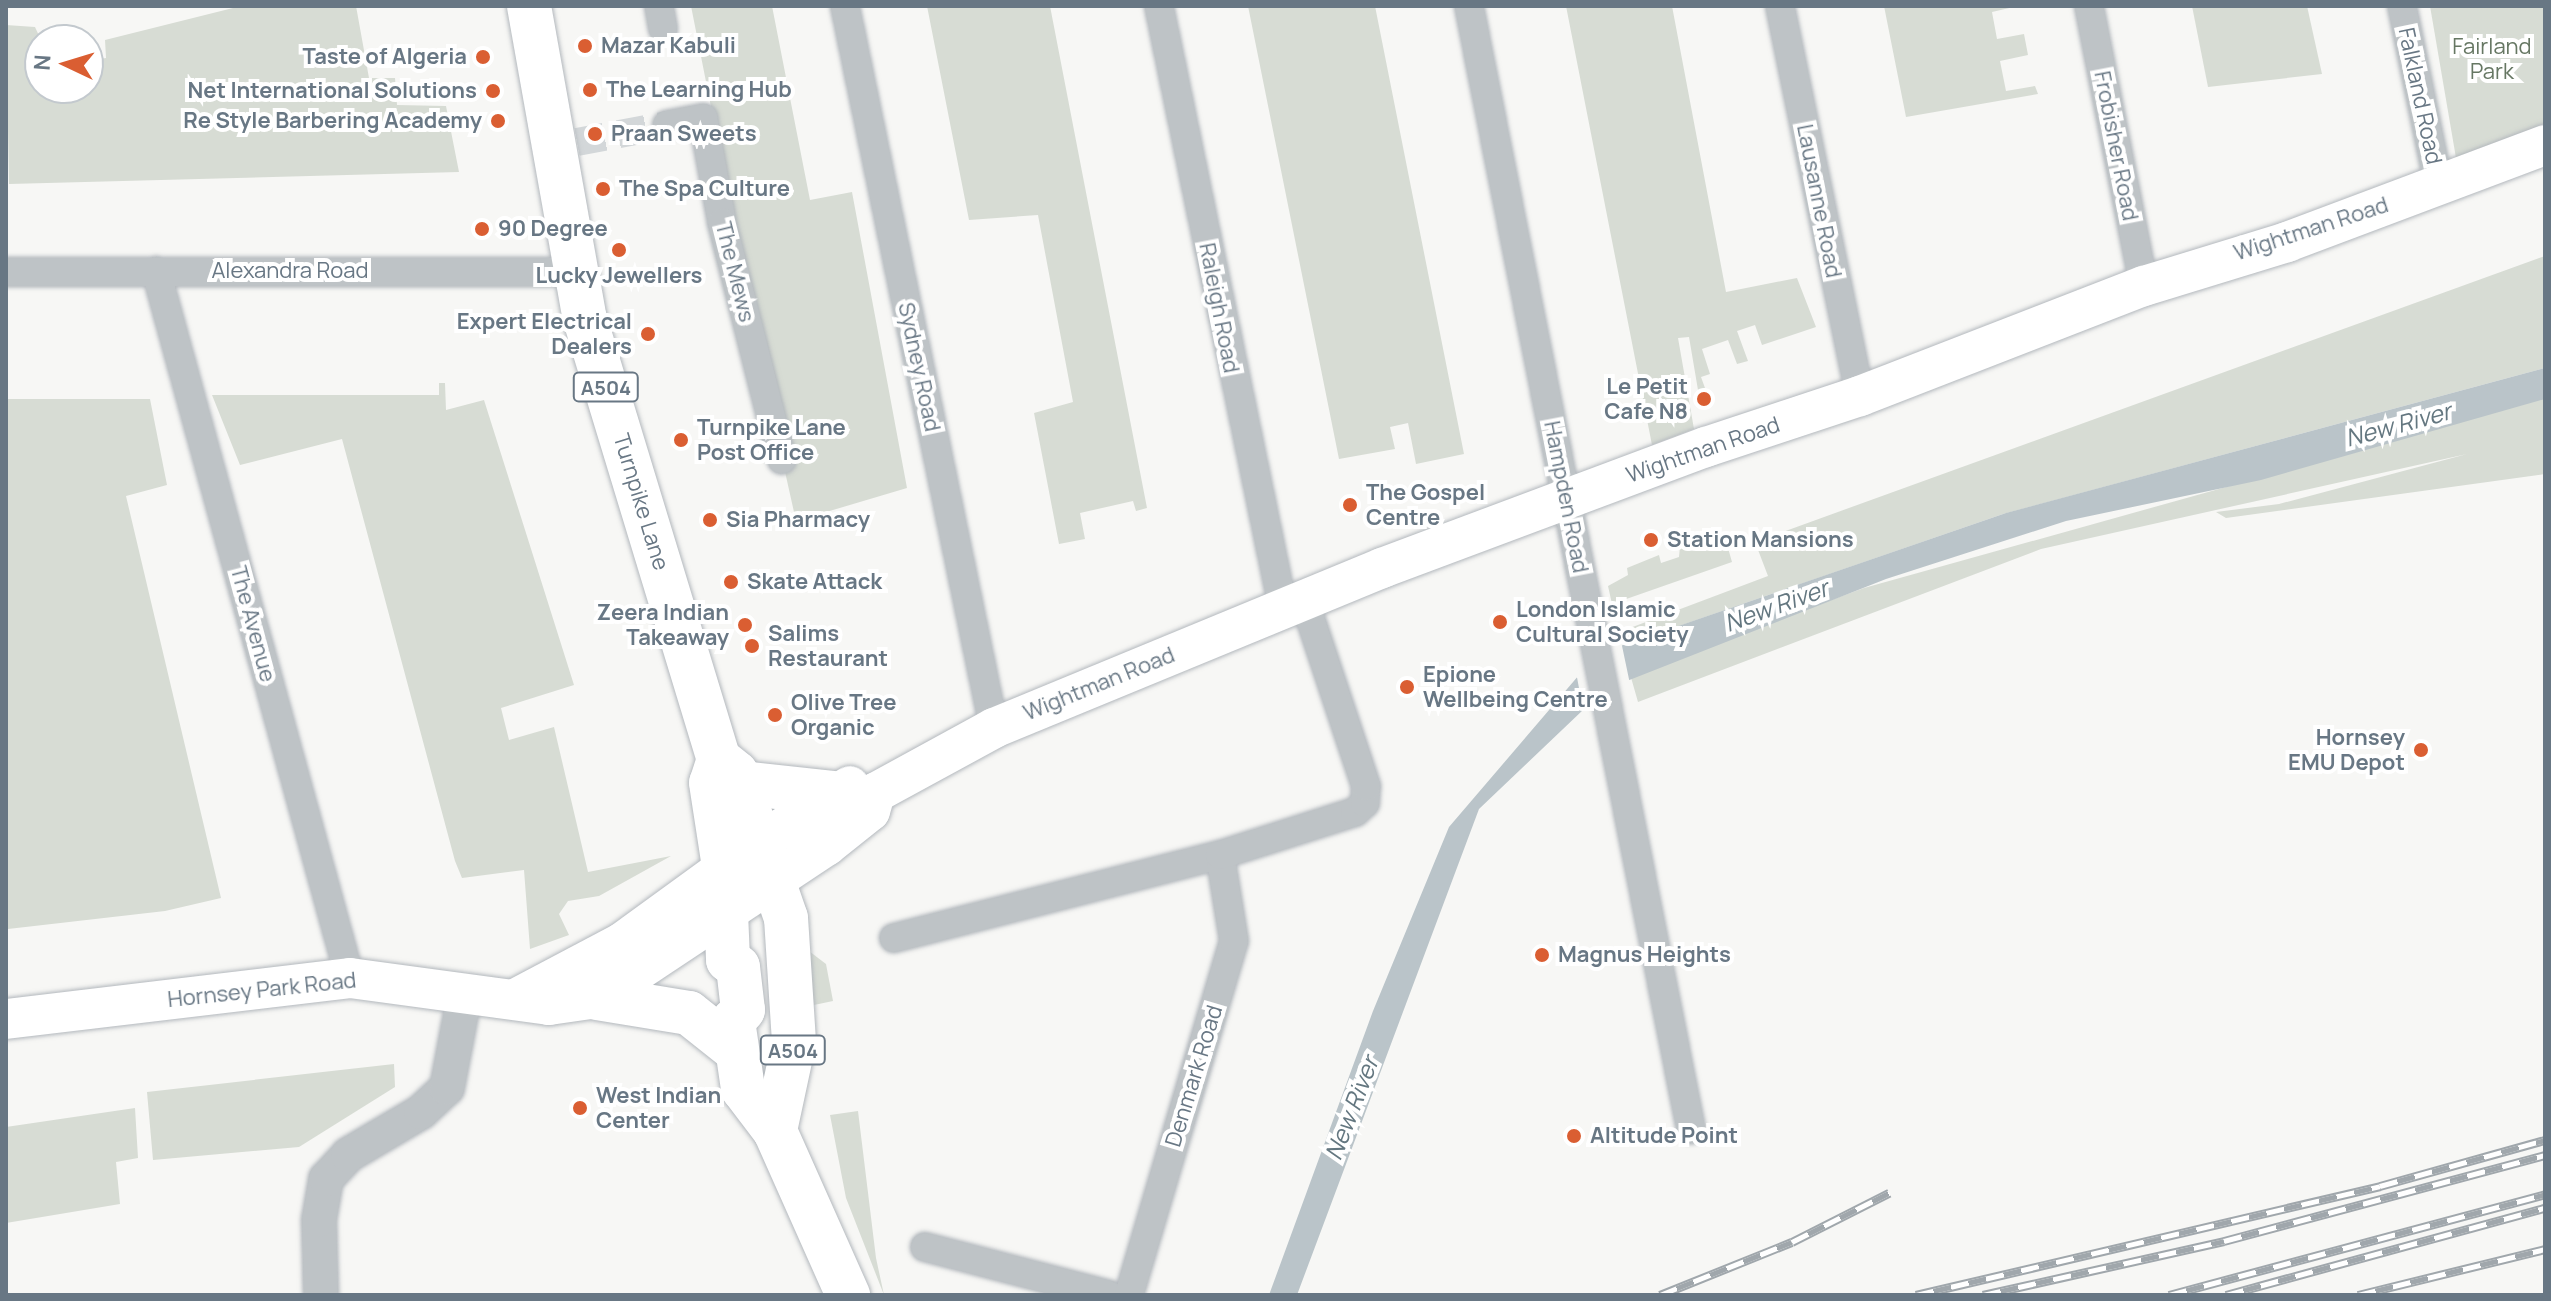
<!DOCTYPE html>
<html>
<head>
<meta charset="utf-8">
<style>
  body { margin:0 }
  #map { position:relative; width:2551px; height:1301px; overflow:hidden; background:#f7f7f5; font-family:Manrope,sans-serif }
  div>[style] { position:absolute }
  .green>* { inset:0; background:#d7dcd4 }
  .water>* { inset:0; background:#bac4c9 }
  .pier>* { inset:0; background:#f7f7f5 }
  .minor-tunnel>* { height:28px; margin-top:-14px; transform-origin:0; background:repeating-linear-gradient(90deg,#d3d7d9 0 28px,transparent 0 42px) }
  .roads { filter:drop-shadow(0 0 2px #b3b8bd) drop-shadow(0 0 2px #b3b8bd) }
  .minor>* { height:28px; margin:-14px; padding:0 14px; transform-origin:14px; border-radius:14px; background:#bec3c6 }
  .tertiary>* { height:34px; margin:-17px; padding:0 17px; transform-origin:17px; border-radius:17px; background:#bec3c6 }
  .secondary>* { height:40px; margin:-20px; padding:0 20px; transform-origin:20px; border-radius:20px; background:#fff }
  .primary>* { height:44px; margin:-22px; padding:0 22px; transform-origin:22px; border-radius:22px; background:#fff }
  .rail>* { height:9px; margin-top:-4.5px; transform-origin:0; background:repeating-linear-gradient(90deg,#fff 0 18px,#a0a7ac 0 36px); box-sizing:border-box; border-block:2px solid #a0a7ac }
  .dots>* { width:22px; height:22px; translate:-50% -50%; box-sizing:border-box; border:4px solid #fff; border-radius:50% }
  span { translate:-50% -50%; white-space:nowrap; text-align:center; line-height:1.15; -webkit-text-stroke:8px #fff; paint-order:stroke }
  .shield-label span { padding:2px 6px; background:#fff; border:2px solid; border-radius:6px; -webkit-text-stroke-width:0 }
  .shield-label { font-size:20px; color:#687784; font-weight:700 }
  .poi-label { font-size:22px; color:#687784; font-weight:700 }
  .left { translate:0 -50%; text-align:left }
  .right { translate:-100% -50%; text-align:right }
  .park-label { font-size:22px; color:#667763 }
  .street-label { font-size:22px; color:#687784 }
  .water-label { font-size:24px; color:#647780; font-style:italic }
  .frame { position:absolute; inset:0; border:8px solid #687784; pointer-events:none }
  .north { position:absolute; left:24px; top:24px; width:80px; height:80px; box-sizing:border-box; background:#fff; border:2px solid #c3c9ce; border-radius:50%; rotate:274deg; font-size:22px; font-weight:700; line-height:32px; text-align:center; color:#687784 }
  .north::after { content:''; display:block; margin:auto; width:28px; height:36px; background:#da5e32; clip-path:polygon(50% 0,100% 100%,50% 72%,0 100%) }
</style>
</head>
<body>
<div id="map">
  <div class="green">
    <div style="clip-path:polygon(241px 6px,356px 6px,369px 78px,395px 78px,397px 105px,446px 106px,459px 172px,9px 184px,6px 25px,35px 27px,41px 40px,40px 88px,88px 88px,88px 61px,106px 58px,105px 40px)"></div>
    <div style="clip-path:polygon(691px 6px,772px 6px,810px 200px,852px 192px,907px 488px,796px 521px,716px 163px,713px 117px)"></div>
    <div style="clip-path:polygon(927px 6px,1050px 6px,1147px 508px,1136px 511px,1133px 501px,1080px 513px,1085px 539px,1059px 544px,1034px 413px,1073px 402px,1038px 215px,969px 220px)"></div>
    <div style="clip-path:polygon(1248px 6px,1375px 6px,1464px 454px,1416px 464px,1408px 423px,1390px 427px,1395px 449px,1339px 459px)"></div>
    <div style="clip-path:polygon(1566px 6px,1672px 6px,1726px 292px,1797px 278px,1816px 327px,1762px 345px,1755px 325px,1737px 331px,1748px 361px,1737px 364px,1728px 340px,1702px 349px,1710px 374px,1701px 377px,1705px 388px,1698px 390px,1689px 337px,1678px 338px,1694px 429px,1652px 445px)"></div>
    <div style="clip-path:polygon(1884px 6px,2018px 6px,1992px 12px,1997px 39px,2024px 34px,2028px 55px,2000px 61px,2006px 91px,2035px 86px,2038px 94px,1906px 117px)"></div>
    <div style="clip-path:polygon(2192px 6px,2307px 6px,2322px 74px,2208px 87px)"></div>
    <div style="clip-path:polygon(2430px 6px,2545px 6px,2545px 129px,2456px 158px)"></div>
    <div style="clip-path:polygon(2545px 256px,2545px 368px,2003px 514px,1624px 645px,1622px 631px,1768px 576px,1755px 542px)"></div>
    <div style="clip-path:polygon(439px 383px,445px 383px,446px 410px,484px 400px,574px 685px,501px 708px,509px 740px,554px 727px,588px 872px,671px 856px,599px 896px,568px 901px,559px 914px,569px 935px,530px 949px,524px 870px,462px 878px,455px 861px,342px 439px,240px 465px,212px 395px,439px 395px)"></div>
    <div style="clip-path:polygon(2545px 398px,2545px 474px,2226px 518px,2216px 512px,2279px 504px,2467px 454px,2041px 549px,1638px 702px,1630px 674px,1864px 588px)"></div>
    <div style="clip-path:polygon(6px 399px,150px 399px,167px 485px,126px 496px,221px 898px,165px 911px,8px 929px)"></div>
    <div style="clip-path:polygon(1711px 535px,1716px 544px,1726px 541px,1732px 562px,1612px 604px,1608px 586px,1628px 575px,1627px 568px,1659px 555px,1661px 563px,1679px 557px,1680px 546px,1708px 541px)"></div>
    <div style="clip-path:polygon(805px 948px,826px 964px,833px 1001px,814px 1005px)"></div>
    <div style="clip-path:polygon(394px 1064px,395px 1087px,299px 1147px,153px 1160px,147px 1092px)"></div>
    <div style="clip-path:polygon(135px 1108px,138px 1158px,116px 1162px,120px 1204px,6px 1223px,6px 1127px)"></div>
    <div style="clip-path:polygon(858px 1111px,876px 1258px,884px 1295px,846px 1198px,830px 1115px)"></div>
  </div>
  <div class="water">
    <div style="clip-path:polygon(2545px 368px,2545px 399px,2261px 480px,2066px 521px,1886px 579px,1604px 690px,1479px 809px,1297px 1295px,1269px 1295px,1373px 1011px,1449px 827px,1597px 654px,2006px 513px)"></div>
  </div>
  <div class="pier">
    <div style="clip-path:polygon(1621px 641px,1630px 684px,1606px 693px,1584px 715px,1576px 672px,1595px 651px)"></div>
  </div>
  <div class="minor-tunnel">
    <div style="left:577px;top:142px;width:92px;rotate:-10.7deg"></div>
  </div>
  <div class="roads">
    <div class="minor">
      <div style="left:659px;top:6px;width:23px;rotate:80deg"></div>
      <div style="left:845px;top:6px;width:737px;rotate:78.34deg"></div>
      <div style="left:1159px;top:6px;width:615px;rotate:78.36deg"></div>
      <div style="left:1469px;top:6px;width:1145px;rotate:78.82deg"></div>
      <div style="left:1780px;top:6px;width:398px;rotate:78.4deg"></div>
      <div style="left:2089px;top:6px;width:285px;rotate:78.9deg"></div>
      <div style="left:2402px;top:6px;width:184px;rotate:78.4deg"></div>
      <div style="left:667px;top:125px;width:37px;rotate:-11deg"></div>
      <div style="left:703px;top:118px;width:107px;rotate:79.7deg"></div>
      <div style="left:722px;top:223px;width:244px;rotate:75.8deg"></div>
      <div style="left:156px;top:271px;width:733px;rotate:74.66deg"></div>
      <div style="left:6px;top:272px;width:567px"></div>
      <div style="left:894px;top:938px;width:336px;rotate:-14.3deg"></div>
      <div style="left:925px;top:1247px;width:190px;rotate:14.6deg"></div>
      <div style="left:1129px;top:1295px;width:369px;rotate:-73.5deg"></div>
      <div style="left:1234px;top:941px;width:87px;rotate:-99.2deg"></div>
      <div style="left:1220px;top:855px;width:142px;rotate:-17.7deg"></div>
      <div style="left:1355px;top:812px;width:13px;rotate:-42deg"></div>
      <div style="left:1365px;top:803px;width:17px;rotate:-87deg"></div>
      <div style="left:1366px;top:786px;width:196px;rotate:-108.4deg"></div>
    </div>
    <div class="tertiary">
      <div style="left:321px;top:1295px;width:75px;rotate:-91.5deg"></div>
      <div style="left:319px;top:1220px;width:42px;rotate:-80.3deg"></div>
      <div style="left:326px;top:1179px;width:33px;rotate:-47deg"></div>
      <div style="left:348px;top:1155px;width:85px;rotate:-30.5deg"></div>
      <div style="left:421px;top:1112px;width:35px;rotate:-43deg"></div>
      <div style="left:447px;top:1088px;width:97px;rotate:-79.3deg"></div>
    </div>
    <div class="secondary">
      <div style="left:517px;top:998px;width:120px;rotate:-27.8deg"></div>
      <div style="left:623px;top:942px;width:173px;rotate:-36.1deg"></div>
      <div style="left:763px;top:840px;width:102px;rotate:-31.8deg"></div>
      <div style="left:6px;top:1019px;width:346px;rotate:-6.8deg"></div>
      <div style="left:350px;top:978px;width:201px;rotate:7.7deg"></div>
      <div style="left:549px;top:1005px;width:49px;rotate:-8.3deg"></div>
      <div style="left:597px;top:998px;width:275px;rotate:-33.6deg"></div>
      <div style="left:826px;top:846px;width:56px;rotate:-38.5deg"></div>
      <div style="left:870px;top:811px;width:19px;rotate:-74deg"></div>
      <div style="left:875px;top:793px;width:136px;rotate:-28.6deg"></div>
      <div style="left:994px;top:728px;width:420px;rotate:-22.4deg"></div>
      <div style="left:1382px;top:568px;width:346px;rotate:-20.5deg"></div>
      <div style="left:1706px;top:447px;width:162px;rotate:-18.3deg"></div>
      <div style="left:1860px;top:396px;width:305px;rotate:-21.2deg"></div>
      <div style="left:2144px;top:286px;width:150px;rotate:-17.1deg"></div>
      <div style="left:2287px;top:242px;width:276px;rotate:-20.6deg"></div>
    </div>
    <div class="primary">
      <div style="left:529px;top:6px;width:318px;rotate:79.9deg"></div>
      <div style="left:585px;top:319px;width:460px;rotate:73.1deg"></div>
      <div style="left:719px;top:759px;width:25px;rotate:108deg"></div>
      <div style="left:711px;top:783px;width:85px;rotate:81.2deg"></div>
      <div style="left:724px;top:867px;width:93px;rotate:87.5deg"></div>
      <div style="left:728px;top:960px;width:12px;rotate:35deg"></div>
      <div style="left:738px;top:967px;width:43px;rotate:83.4deg"></div>
      <div style="left:743px;top:1010px;width:15px;rotate:132deg"></div>
      <div style="left:733px;top:1021px;width:69px;rotate:81.6deg"></div>
      <div style="left:743px;top:1089px;width:53px;rotate:52.7deg"></div>
      <div style="left:775px;top:1131px;width:180px;rotate:66deg"></div>
      <div style="left:719px;top:759px;width:22px;rotate:39deg"></div>
      <div style="left:736px;top:773px;width:153px;rotate:71deg"></div>
      <div style="left:786px;top:918px;width:124px;rotate:86.3deg"></div>
      <div style="left:794px;top:1042px;width:91px;rotate:102.1deg"></div>
      <div style="left:740px;top:783px;width:95px;rotate:6.1deg"></div>
      <div style="left:597px;top:998px;width:93px;rotate:9.3deg"></div>
      <div style="left:689px;top:1013px;width:61px;rotate:38.4deg"></div>
    </div>
  </div>
  <div class="rail">
    <div style="left:1660px;top:1295px;width:142px;rotate:-21.9deg"></div>
    <div style="left:1792px;top:1242px;width:109px;rotate:-26.8deg"></div>
    <div style="left:1916px;top:1295px;width:477px;rotate:-13.2deg"></div>
    <div style="left:2380px;top:1186px;width:171px;rotate:-15.6deg"></div>
    <div style="left:1983px;top:1295px;width:247px;rotate:-12.6deg"></div>
    <div style="left:2224px;top:1241px;width:332px;rotate:-15deg"></div>
    <div style="left:2169px;top:1295px;width:389px;rotate:-15deg"></div>
    <div style="left:2226px;top:1295px;width:331px;rotate:-15.3deg"></div>
    <div style="left:2358px;top:1295px;width:193px;rotate:-13.8deg"></div>
  </div>
  <div class="dots">
    <div style="left:585px;top:46px;background:#da5e32"></div>
    <div style="left:483px;top:57px;background:#da5e32"></div>
    <div style="left:590px;top:90px;background:#da5e32"></div>
    <div style="left:493px;top:91px;background:#da5e32"></div>
    <div style="left:498px;top:121px;background:#da5e32"></div>
    <div style="left:595px;top:134px;background:#da5e32"></div>
    <div style="left:603px;top:189px;background:#da5e32"></div>
    <div style="left:482px;top:229px;background:#da5e32"></div>
    <div style="left:619px;top:250px;background:#da5e32"></div>
    <div style="left:648px;top:334px;background:#da5e32"></div>
    <div style="left:1704px;top:399px;background:#da5e32"></div>
    <div style="left:681px;top:440px;background:#da5e32"></div>
    <div style="left:1350px;top:505px;background:#da5e32"></div>
    <div style="left:710px;top:520px;background:#da5e32"></div>
    <div style="left:1651px;top:540px;background:#da5e32"></div>
    <div style="left:731px;top:582px;background:#da5e32"></div>
    <div style="left:1500px;top:622px;background:#da5e32"></div>
    <div style="left:745px;top:625px;background:#da5e32"></div>
    <div style="left:752px;top:646px;background:#da5e32"></div>
    <div style="left:1407px;top:687px;background:#da5e32"></div>
    <div style="left:775px;top:715px;background:#da5e32"></div>
    <div style="left:2421px;top:750px;background:#da5e32"></div>
    <div style="left:1542px;top:955px;background:#da5e32"></div>
    <div style="left:580px;top:1108px;background:#da5e32"></div>
    <div style="left:1574px;top:1136px;background:#da5e32"></div>
  </div>
  <div class="shield-label">
    <span style="left:606px;top:387px">A504</span>
    <span style="left:793px;top:1050px">A504</span>
  </div>
  <div class="poi-label">
    <span class="left" style="left:601px;top:46px">Mazar Kabuli</span>
    <span class="right" style="left:467px;top:57px">Taste of Algeria</span>
    <span class="left" style="left:606px;top:90px">The Learning Hub</span>
    <span class="right" style="left:477px;top:91px">Net International Solutions</span>
    <span class="right" style="left:482px;top:121px">Re Style Barbering Academy</span>
    <span class="left" style="left:611px;top:134px">Praan Sweets</span>
    <span class="left" style="left:619px;top:189px">The Spa Culture</span>
    <span class="left" style="left:498px;top:229px">90 Degree</span>
    <span style="left:619px;top:276px">Lucky Jewellers</span>
    <span class="right" style="left:632px;top:334px">Expert Electrical<br>Dealers</span>
    <span class="right" style="left:1688px;top:399px">Le Petit<br>Cafe N8</span>
    <span class="left" style="left:697px;top:440px">Turnpike Lane<br>Post Office</span>
    <span class="left" style="left:1366px;top:505px">The Gospel<br>Centre</span>
    <span class="left" style="left:726px;top:520px">Sia Pharmacy</span>
    <span class="left" style="left:1667px;top:540px">Station Mansions</span>
    <span class="left" style="left:747px;top:582px">Skate Attack</span>
    <span class="left" style="left:1516px;top:622px">London Islamic<br>Cultural Society</span>
    <span class="right" style="left:729px;top:625px">Zeera Indian<br>Takeaway</span>
    <span class="left" style="left:768px;top:646px">Salims<br>Restaurant</span>
    <span class="left" style="left:1423px;top:687px">Epione<br>Wellbeing Centre</span>
    <span class="left" style="left:791px;top:715px">Olive Tree<br>Organic</span>
    <span class="right" style="left:2405px;top:750px">Hornsey<br>EMU Depot</span>
    <span class="left" style="left:1558px;top:955px">Magnus Heights</span>
    <span class="left" style="left:596px;top:1108px">West Indian<br>Center</span>
    <span class="left" style="left:1590px;top:1136px">Altitude Point</span>
  </div>
  <div class="park-label">
    <span style="left:2492px;top:59px">Fairland<br>Park</span>
  </div>
  <div class="street-label">
    <span style="left:2420px;top:96px;rotate:78deg">Falkland Road</span>
    <span style="left:2116px;top:146px;rotate:79deg">Frobisher Road</span>
    <span style="left:1819px;top:201px;rotate:79deg">Lausanne Road</span>
    <span style="left:2311px;top:229px;rotate:-18deg">Wightman Road</span>
    <span style="left:290px;top:271px">Alexandra Road</span>
    <span style="left:735px;top:272px;rotate:76deg">The Mews</span>
    <span style="left:1219px;top:308px;rotate:79deg">Raleigh Road</span>
    <span style="left:919px;top:367px;rotate:78deg">Sydney Road</span>
    <span style="left:1703px;top:450px;rotate:-19deg">Wightman Road</span>
    <span style="left:1566px;top:497px;rotate:79deg">Hampden Road</span>
    <span style="left:641px;top:502px;rotate:73deg">Turnpike Lane</span>
    <span style="left:253px;top:624px;rotate:75deg">The Avenue</span>
    <span style="left:1099px;top:684px;rotate:-22deg">Wightman Road</span>
    <span style="left:262px;top:990px;rotate:-6deg">Hornsey Park Road</span>
    <span style="left:1194px;top:1076px;rotate:-73deg">Denmark Road</span>
  </div>
  <div class="water-label">
    <span style="left:2398px;top:424px;rotate:-15deg">New River</span>
    <span style="left:1776px;top:605px;rotate:-20deg">New River</span>
    <span style="left:1351px;top:1108px;rotate:-69deg">New River</span>
  </div>
  <div class="frame"></div>
  <div class="north">N</div>
</div>
</body>
</html>
